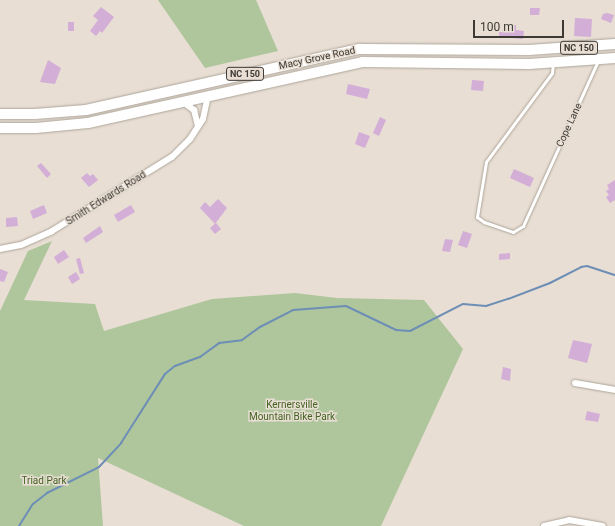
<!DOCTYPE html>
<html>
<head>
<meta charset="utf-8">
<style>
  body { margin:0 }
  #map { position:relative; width:615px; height:526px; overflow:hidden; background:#e8ded3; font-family:Roboto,sans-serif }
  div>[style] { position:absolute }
  .green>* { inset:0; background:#afc69d }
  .stream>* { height:2px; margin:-1px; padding:0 1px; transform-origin:1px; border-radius:1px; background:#6d8eb5 }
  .building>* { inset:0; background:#d3aed7 }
  .roads { filter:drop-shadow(0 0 1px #aea59a) drop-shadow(0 0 1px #aea59a) }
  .lane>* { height:3px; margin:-1.5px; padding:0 1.5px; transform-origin:1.5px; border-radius:1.5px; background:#fff }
  .street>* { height:6px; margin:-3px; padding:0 3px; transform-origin:3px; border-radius:3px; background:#fff }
  .primary>* { height:10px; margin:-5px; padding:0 5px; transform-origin:5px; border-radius:5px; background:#fff }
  span { translate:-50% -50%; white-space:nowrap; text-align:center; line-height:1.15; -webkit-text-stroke:3px #e8ded3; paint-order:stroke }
  .shield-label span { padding:1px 3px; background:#e8ded3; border:1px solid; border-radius:3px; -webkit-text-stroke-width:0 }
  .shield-label { font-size:9px; color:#3d3934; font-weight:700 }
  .street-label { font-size:10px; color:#3d3934 }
  .park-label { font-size:10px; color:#426222 }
  .scale { position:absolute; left:473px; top:20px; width:91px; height:18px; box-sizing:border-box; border:2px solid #3d3934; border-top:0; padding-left:5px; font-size:12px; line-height:14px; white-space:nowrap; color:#3d3934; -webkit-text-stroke:3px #e8ded3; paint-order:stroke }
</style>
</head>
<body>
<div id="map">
  <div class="green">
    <div style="clip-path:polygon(158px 0,256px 0,278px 51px,205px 68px)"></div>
    <div style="clip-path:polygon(52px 241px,24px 300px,95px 304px,104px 331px,212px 299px,295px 293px,337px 298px,424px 300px,463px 349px,381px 526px,244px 526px,98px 458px,103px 526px,0 526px,0 311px,28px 251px)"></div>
  </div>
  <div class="stream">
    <div style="left:19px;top:526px;width:26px;rotate:-58deg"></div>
    <div style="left:33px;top:504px;width:18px;rotate:-38deg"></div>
    <div style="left:47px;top:493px;width:58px;rotate:-26.6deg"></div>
    <div style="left:99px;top:467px;width:33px;rotate:-47deg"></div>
    <div style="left:121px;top:443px;width:82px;rotate:-57.5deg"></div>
    <div style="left:165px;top:374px;width:13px;rotate:-39deg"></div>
    <div style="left:175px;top:366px;width:27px;rotate:-20deg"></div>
    <div style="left:200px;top:357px;width:24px;rotate:-36deg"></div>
    <div style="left:219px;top:343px;width:23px;rotate:-7deg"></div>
    <div style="left:242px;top:340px;width:22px;rotate:-36deg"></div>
    <div style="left:260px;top:327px;width:37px;rotate:-27deg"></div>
    <div style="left:293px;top:310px;width:53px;rotate:-4.3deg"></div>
    <div style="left:346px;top:306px;width:55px;rotate:25.6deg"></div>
    <div style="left:396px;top:330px;width:14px;rotate:4deg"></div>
    <div style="left:410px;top:331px;width:59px;rotate:-27deg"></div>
    <div style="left:463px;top:304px;width:23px;rotate:5deg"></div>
    <div style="left:486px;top:306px;width:23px;rotate:-18deg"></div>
    <div style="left:508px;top:299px;width:45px;rotate:-20.9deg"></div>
    <div style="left:550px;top:283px;width:35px;rotate:-27deg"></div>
    <div style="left:581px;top:267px;width:6px;rotate:-9deg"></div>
    <div style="left:587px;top:266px;width:29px;rotate:18deg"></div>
  </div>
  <div class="building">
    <div style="clip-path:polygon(101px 7px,114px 17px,102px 33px,100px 31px,96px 36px,90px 31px,98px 20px,93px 16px)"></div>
    <div style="clip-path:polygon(530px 8px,540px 8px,539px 15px,530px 15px)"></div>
    <div style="clip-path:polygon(607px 13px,614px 15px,611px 23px,601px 19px,603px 14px)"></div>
    <div style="clip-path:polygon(575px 18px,592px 19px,591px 37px,574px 36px)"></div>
    <div style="clip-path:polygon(68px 22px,74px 22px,74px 31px,68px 31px)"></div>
    <div style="clip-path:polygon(511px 25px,516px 25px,516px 30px,524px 31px,523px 39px,499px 37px,499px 32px,510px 32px)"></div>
    <div style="clip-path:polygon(48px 60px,61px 68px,55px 84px,40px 82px)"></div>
    <div style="clip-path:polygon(472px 80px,484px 81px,483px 91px,471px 90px)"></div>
    <div style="clip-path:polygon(348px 84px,370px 89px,367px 99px,346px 94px)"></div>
    <div style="clip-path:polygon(380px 117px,386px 120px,379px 136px,373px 133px)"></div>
    <div style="clip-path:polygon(359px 132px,370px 136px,365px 148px,355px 144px)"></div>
    <div style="clip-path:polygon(41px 163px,51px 174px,47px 178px,37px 166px)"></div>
    <div style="clip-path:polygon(514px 169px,534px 178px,530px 187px,510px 178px)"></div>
    <div style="clip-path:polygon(87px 173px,90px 176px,93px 174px,98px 180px,89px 187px,81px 178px)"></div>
    <div style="clip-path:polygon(615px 180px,615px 200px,610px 203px,606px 197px,609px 195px,606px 191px,609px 189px,607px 185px)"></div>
    <div style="clip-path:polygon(218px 199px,227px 208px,215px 224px,200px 208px,205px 202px,210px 207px)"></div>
    <div style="clip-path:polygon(44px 205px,47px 213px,33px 219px,30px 211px)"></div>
    <div style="clip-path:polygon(131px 205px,135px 212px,118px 222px,114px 215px)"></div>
    <div style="clip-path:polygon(17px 217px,18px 226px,6px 227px,6px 218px)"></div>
    <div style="clip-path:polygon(216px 223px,221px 229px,215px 234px,210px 228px)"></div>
    <div style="clip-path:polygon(100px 226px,103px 232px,86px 243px,83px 238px)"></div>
    <div style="clip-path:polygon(463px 231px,472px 234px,467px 248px,458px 245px)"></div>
    <div style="clip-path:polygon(445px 239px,453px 240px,450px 252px,442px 251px)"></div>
    <div style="clip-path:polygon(64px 250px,69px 257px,58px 264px,54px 257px)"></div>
    <div style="clip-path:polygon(510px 253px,510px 259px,499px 260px,499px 254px)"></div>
    <div style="clip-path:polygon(80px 258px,84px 273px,80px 274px,76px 259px)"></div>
    <div style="clip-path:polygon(0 269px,8px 272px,4px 282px,0 281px)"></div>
    <div style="clip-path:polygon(76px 272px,80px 279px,72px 284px,68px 277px)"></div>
    <div style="clip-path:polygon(573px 340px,592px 344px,587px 363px,568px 358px)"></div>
    <div style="clip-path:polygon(503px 367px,511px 369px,510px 381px,501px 379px)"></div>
    <div style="clip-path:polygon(587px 411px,600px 414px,598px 422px,585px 420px)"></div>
  </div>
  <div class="roads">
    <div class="lane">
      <div style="left:553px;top:63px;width:10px;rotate:96deg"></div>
      <div style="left:552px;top:73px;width:111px;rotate:126.6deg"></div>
      <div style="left:486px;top:162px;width:56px;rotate:99.3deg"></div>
      <div style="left:477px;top:217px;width:9px;rotate:36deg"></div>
      <div style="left:484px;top:222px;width:31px;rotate:19deg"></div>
      <div style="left:513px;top:232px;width:12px;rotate:-31deg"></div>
      <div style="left:523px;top:226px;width:181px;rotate:-65.6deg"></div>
    </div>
    <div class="street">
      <div style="left:183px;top:102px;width:14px;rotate:36deg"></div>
      <div style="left:194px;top:110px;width:16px;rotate:76deg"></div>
      <div style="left:0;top:249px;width:21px;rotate:-11deg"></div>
      <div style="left:21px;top:245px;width:34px;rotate:-24deg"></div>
      <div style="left:52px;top:231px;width:141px;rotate:-31.7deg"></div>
      <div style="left:172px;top:157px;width:25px;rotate:-45deg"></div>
      <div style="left:190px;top:139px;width:24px;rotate:-57deg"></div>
      <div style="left:203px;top:119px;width:24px;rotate:-78deg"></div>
      <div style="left:575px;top:383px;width:41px;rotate:9.9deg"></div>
      <div style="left:544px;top:526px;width:26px;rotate:-13deg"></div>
      <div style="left:569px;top:520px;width:34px;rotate:10deg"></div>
    </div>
    <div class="primary">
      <div style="left:0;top:114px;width:35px"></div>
      <div style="left:35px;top:114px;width:51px;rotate:-4.5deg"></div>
      <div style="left:86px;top:110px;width:281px;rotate:-12.6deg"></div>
      <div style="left:360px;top:49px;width:169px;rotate:0.3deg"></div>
      <div style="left:529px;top:50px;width:86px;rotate:-4deg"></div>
      <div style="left:0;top:128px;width:36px"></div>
      <div style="left:36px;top:128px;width:52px;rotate:-5.5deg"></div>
      <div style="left:88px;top:123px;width:282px;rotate:-12.5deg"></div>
      <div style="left:363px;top:62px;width:166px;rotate:0.7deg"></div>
      <div style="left:529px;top:64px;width:86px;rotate:-4deg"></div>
    </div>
  </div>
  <div class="shield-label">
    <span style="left:579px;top:48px">NC 150</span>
    <span style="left:245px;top:74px">NC 150</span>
  </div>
  <div class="street-label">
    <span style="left:317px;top:58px;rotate:-12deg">Macy Grove Road</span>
    <span style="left:569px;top:125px;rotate:-65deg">Cope Lane</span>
    <span style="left:106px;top:198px;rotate:-32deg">Smith Edwards Road</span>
  </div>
  <div class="park-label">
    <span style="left:292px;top:410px">Kernersville<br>Mountain Bike Park</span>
    <span style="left:44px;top:481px">Triad Park</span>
  </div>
  <div class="scale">100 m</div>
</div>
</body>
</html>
